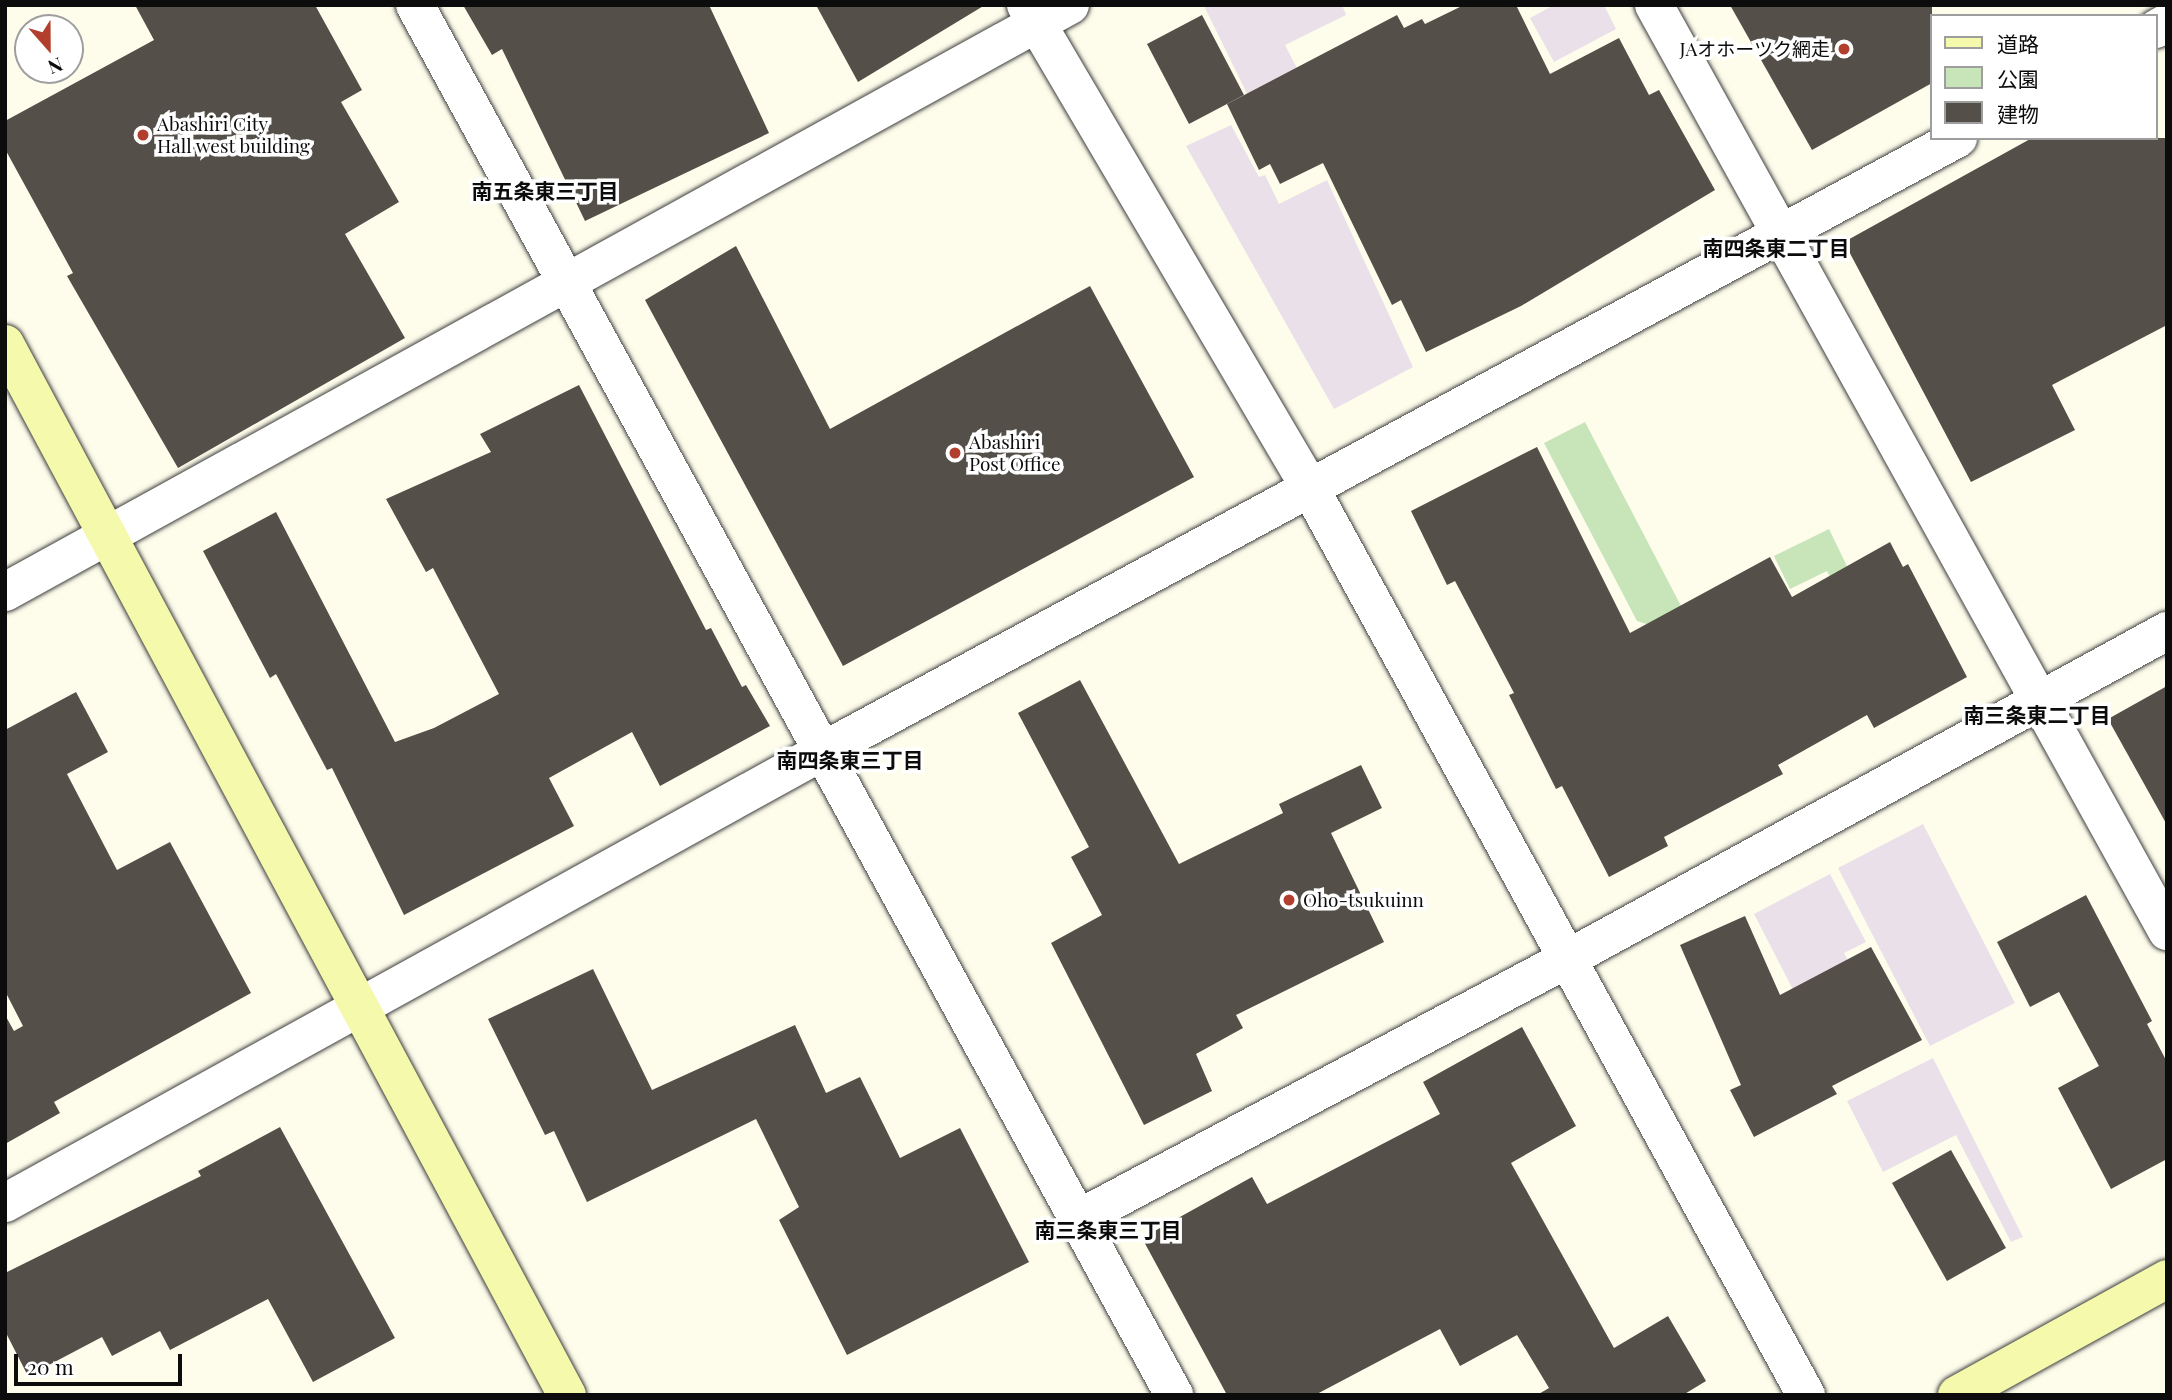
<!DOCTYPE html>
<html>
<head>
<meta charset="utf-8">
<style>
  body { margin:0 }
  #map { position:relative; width:2172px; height:1400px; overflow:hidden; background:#fefdec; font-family:"Playfair Display","Noto Sans JP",serif }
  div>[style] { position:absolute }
  .industrial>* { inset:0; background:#eae0ea }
  .green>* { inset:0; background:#c7e5b8 }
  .building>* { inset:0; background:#544f49 }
  .roads { filter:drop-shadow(0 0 2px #3f3f3f) drop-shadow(0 0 2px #3f3f3f) }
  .street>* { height:38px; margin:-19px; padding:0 19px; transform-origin:19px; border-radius:19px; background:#fff }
  .secondary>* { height:38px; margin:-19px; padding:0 19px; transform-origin:19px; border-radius:19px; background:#f4f9ab }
  .dots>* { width:19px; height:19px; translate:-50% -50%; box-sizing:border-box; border:4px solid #fff; border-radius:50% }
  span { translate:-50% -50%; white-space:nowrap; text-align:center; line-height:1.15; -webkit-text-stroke:7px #fff; paint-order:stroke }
  .poi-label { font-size:19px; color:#0c0c0c }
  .right { translate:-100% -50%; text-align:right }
  .left { translate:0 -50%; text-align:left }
  .neighbourhood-label { font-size:21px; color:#0c0c0c; font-weight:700 }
  .frame { position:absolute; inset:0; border:7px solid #0c0c0c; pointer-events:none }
  .legend { position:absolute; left:1930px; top:14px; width:228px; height:126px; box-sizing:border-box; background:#fff; border:2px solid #9e9e9e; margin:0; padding:9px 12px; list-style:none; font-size:21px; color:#0c0c0c }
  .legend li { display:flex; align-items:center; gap:14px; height:35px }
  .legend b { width:35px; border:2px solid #9e9e9e }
  .north { position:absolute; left:14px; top:14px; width:70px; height:70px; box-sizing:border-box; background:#fff; border:2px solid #9e9e9e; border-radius:50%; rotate:159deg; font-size:19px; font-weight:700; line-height:28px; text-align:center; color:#0c0c0c }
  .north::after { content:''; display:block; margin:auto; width:24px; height:32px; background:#b23f2e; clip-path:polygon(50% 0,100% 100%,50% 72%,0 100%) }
  .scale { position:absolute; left:14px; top:1354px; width:168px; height:32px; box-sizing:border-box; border:4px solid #0c0c0c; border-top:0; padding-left:9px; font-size:21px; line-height:24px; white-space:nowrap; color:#0c0c0c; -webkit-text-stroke:5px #fff; paint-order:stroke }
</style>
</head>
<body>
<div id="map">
  <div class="industrial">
    <div style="clip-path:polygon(1342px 5px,1346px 15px,1285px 45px,1305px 84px,1255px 110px,1204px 6px)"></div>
    <div style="clip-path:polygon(1554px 5px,1604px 5px,1616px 29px,1554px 62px,1530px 18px)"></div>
    <div style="clip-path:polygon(1231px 125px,1259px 177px,1265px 175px,1279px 204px,1327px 180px,1413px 367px,1334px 409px,1186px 146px)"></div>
    <div style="clip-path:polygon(1923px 824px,2015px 1003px,1930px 1046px,1838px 868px)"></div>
    <div style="clip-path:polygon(1830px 874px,1866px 942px,1844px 953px,1860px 984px,1805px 1013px,1754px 914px)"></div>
    <div style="clip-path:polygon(1933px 1058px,2023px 1237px,2011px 1242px,1956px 1135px,1883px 1172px,1847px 1101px)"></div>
  </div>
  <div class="green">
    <div style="clip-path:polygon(1585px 422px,1691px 625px,1675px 633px,1637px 621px,1544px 443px)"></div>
    <div style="clip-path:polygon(1829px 529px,1875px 624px,1857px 633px,1827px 571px,1790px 589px,1774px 556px)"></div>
  </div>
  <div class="building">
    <div style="clip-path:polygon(135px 5px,315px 5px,362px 90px,341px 102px,399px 202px,345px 234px,405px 338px,178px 468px,67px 276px,73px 273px,5px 149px,5px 121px,154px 40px)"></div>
    <div style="clip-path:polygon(463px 5px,709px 5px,769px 133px,585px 221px,502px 49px,492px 55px)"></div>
    <div style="clip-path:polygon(816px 5px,985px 5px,858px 82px)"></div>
    <div style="clip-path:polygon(1464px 5px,1516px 5px,1550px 74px,1619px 38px,1649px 95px,1659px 90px,1715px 190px,1521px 306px,1426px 352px,1401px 300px,1392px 305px,1323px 163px,1280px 184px,1270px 164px,1259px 170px,1227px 104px,1397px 15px,1404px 28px,1422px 19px,1425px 24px)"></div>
    <div style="clip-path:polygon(1730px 5px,1932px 5px,1932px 83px,1812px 150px)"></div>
    <div style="clip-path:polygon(1202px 15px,1244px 95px,1189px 124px,1147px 44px)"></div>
    <div style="clip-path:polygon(2032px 138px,2167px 138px,2167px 325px,2052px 385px,2075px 430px,1971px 482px,1844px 242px)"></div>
    <div style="clip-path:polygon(736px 246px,830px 429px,1090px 286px,1194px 477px,843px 666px,645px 300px)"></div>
    <div style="clip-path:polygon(579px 385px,706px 630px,711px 628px,742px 687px,746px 685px,770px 726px,660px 786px,632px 732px,549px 778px,574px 826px,404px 915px,332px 768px,327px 770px,276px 674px,270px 678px,203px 551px,276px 512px,395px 742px,434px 728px,499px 694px,433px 568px,426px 572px,386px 499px,491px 452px,480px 434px)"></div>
    <div style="clip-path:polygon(1537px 447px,1630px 633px,1770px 557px,1792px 597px,1890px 542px,1903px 567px,1908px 564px,1967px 677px,1874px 728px,1867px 715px,1778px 765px,1783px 774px,1664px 837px,1668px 846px,1609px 877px,1562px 786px,1556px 789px,1509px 695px,1514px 693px,1455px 581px,1447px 585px,1411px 511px)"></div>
    <div style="clip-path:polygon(1080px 680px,1179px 864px,1283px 813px,1279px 804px,1361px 765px,1382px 808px,1331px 833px,1384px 942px,1236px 1015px,1243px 1028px,1196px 1054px,1212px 1091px,1144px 1125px,1051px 943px,1102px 915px,1071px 857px,1089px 847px,1018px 713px)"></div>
    <div style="clip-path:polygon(2167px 686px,2167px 825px,2108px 719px)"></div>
    <div style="clip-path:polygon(76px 692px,108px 752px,67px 774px,117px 870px,170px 842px,251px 993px,54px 1102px,60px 1113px,5px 1144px,5px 1015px,14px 1031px,23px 1026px,5px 991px,5px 730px)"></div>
    <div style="clip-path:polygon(2086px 895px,2152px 1021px,2147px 1024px,2167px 1062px,2167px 1159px,2111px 1189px,2058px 1088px,2099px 1066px,2059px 992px,2030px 1007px,1997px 942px)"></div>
    <div style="clip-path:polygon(1745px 916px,1780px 995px,1871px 947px,1922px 1040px,1832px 1086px,1837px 1094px,1754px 1137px,1730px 1090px,1741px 1085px,1680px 945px)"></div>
    <div style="clip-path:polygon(593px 969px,652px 1090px,795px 1025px,826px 1093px,860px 1077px,900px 1158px,960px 1128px,1029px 1262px,847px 1355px,779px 1220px,799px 1207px,756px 1119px,587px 1202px,554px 1131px,545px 1135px,488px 1019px)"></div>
    <div style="clip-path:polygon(1522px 1027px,1576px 1126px,1511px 1163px,1614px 1348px,1668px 1316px,1706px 1381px,1683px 1395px,1537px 1395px,1549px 1388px,1517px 1335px,1460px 1366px,1440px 1329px,1315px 1395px,1227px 1395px,1142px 1238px,1252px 1177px,1267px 1204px,1440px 1114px,1423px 1082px)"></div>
    <div style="clip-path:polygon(280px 1127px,395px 1338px,313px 1382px,268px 1299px,170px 1350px,160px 1331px,112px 1356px,102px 1337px,28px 1376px,5px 1331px,5px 1273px,201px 1176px,198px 1171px)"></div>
    <div style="clip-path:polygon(1951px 1150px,2006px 1248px,1947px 1281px,1892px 1183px)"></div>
  </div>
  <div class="roads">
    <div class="street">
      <div style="left:415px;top:5px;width:1584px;rotate:61.36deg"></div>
      <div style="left:1026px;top:5px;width:560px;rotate:59.54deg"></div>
      <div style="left:1310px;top:488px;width:1034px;rotate:61.33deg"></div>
      <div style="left:1654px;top:5px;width:1059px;rotate:61.01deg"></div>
      <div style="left:2156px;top:29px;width:13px;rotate:-29deg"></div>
      <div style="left:5px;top:592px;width:1216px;rotate:-28.86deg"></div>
      <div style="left:5px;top:1203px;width:935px;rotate:-28.92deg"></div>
      <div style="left:823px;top:751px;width:1290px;rotate:-28.37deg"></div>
      <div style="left:1078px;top:1219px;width:556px;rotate:-27.99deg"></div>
      <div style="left:1569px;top:958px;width:682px;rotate:-28.67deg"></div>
    </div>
    <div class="secondary">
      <div style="left:5px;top:344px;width:1192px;rotate:61.87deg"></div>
      <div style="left:1957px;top:1395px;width:240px;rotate:-28.9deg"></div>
    </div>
  </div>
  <div class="dots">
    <div style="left:1844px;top:49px;background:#b23f2e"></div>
    <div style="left:143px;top:135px;background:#b23f2e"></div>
    <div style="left:955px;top:453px;background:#b23f2e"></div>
    <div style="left:1289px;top:900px;background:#b23f2e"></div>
  </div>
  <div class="poi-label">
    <span class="right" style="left:1830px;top:49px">JAオホーツク網走</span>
    <span class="left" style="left:157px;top:135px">Abashiri City<br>Hall west building</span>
    <span class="left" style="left:969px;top:453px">Abashiri<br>Post Office</span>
    <span class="left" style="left:1303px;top:900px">Oho-tsukuinn</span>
  </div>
  <div class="neighbourhood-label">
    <span style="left:545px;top:190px">南五条東三丁目</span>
    <span style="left:1776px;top:247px">南四条東二丁目</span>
    <span style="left:2037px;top:714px">南三条東二丁目</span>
    <span style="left:850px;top:759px">南四条東三丁目</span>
    <span style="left:1108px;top:1229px">南三条東三丁目</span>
  </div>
  <div class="frame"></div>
  <ul class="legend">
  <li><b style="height:9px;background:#f4f9ab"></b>道路</li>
  <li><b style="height:19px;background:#c7e5b8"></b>公園</li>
  <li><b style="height:19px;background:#544f49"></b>建物</li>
  </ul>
  <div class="north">N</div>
  <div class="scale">20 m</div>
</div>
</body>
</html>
